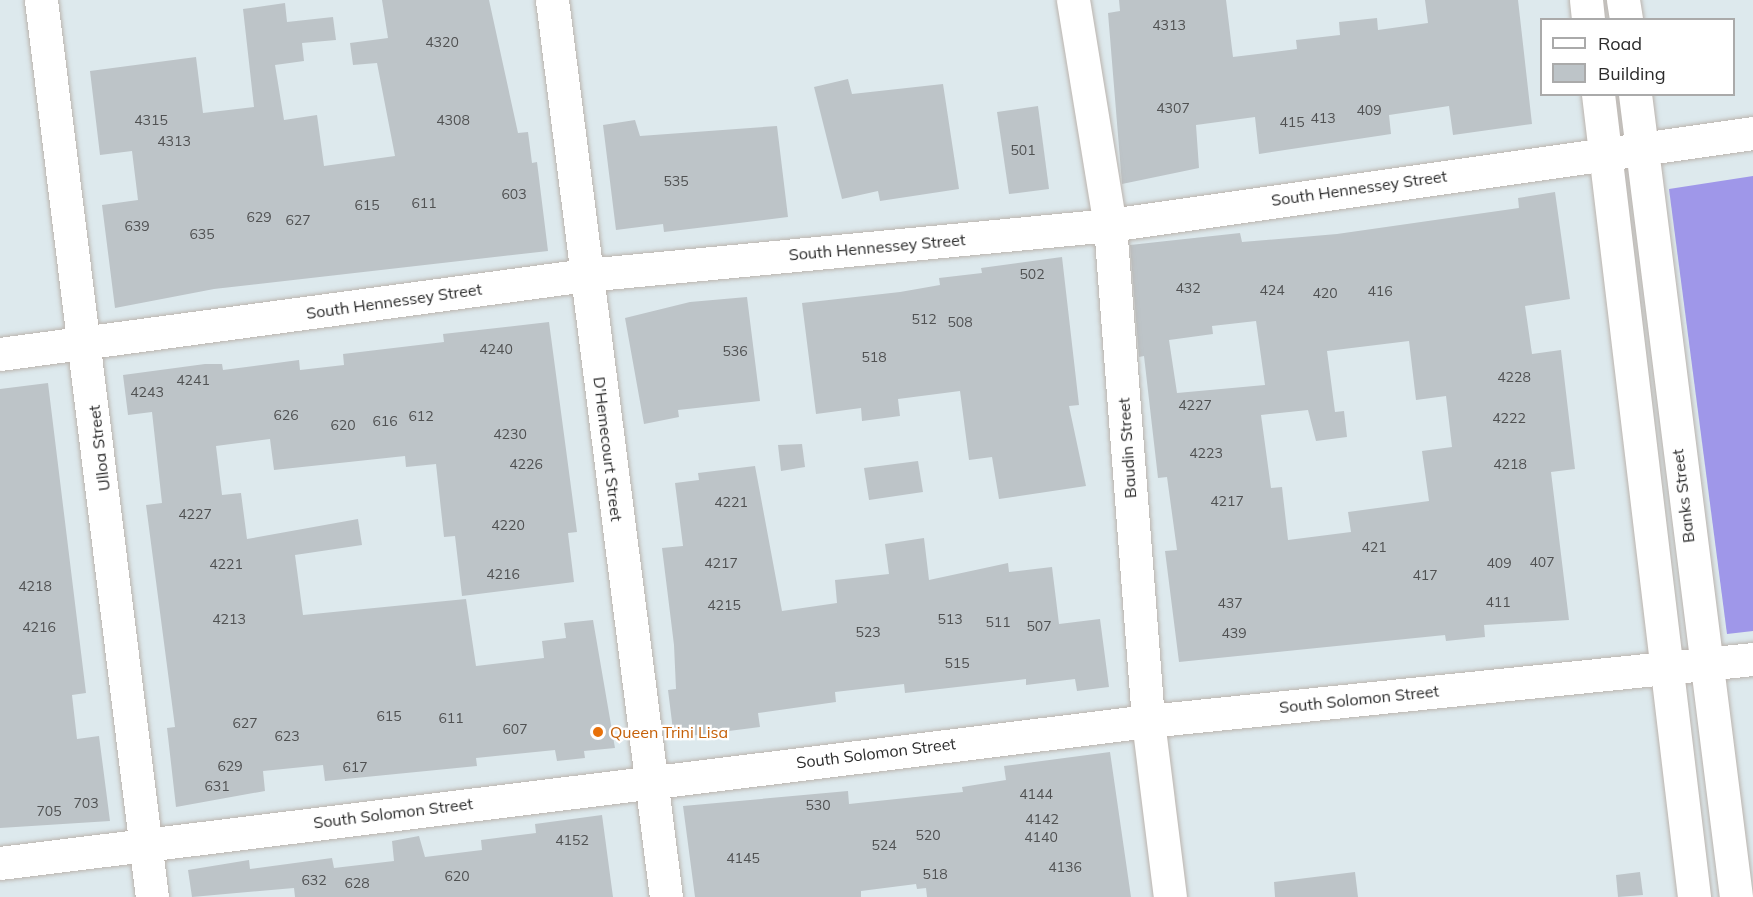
<!DOCTYPE html>
<html>
<head>
<meta charset="utf-8">
<style>
  body { margin:0 }
  #map { position:relative; width:1753px; height:897px; overflow:hidden; background:#dde9ed; font-family:Mulish,sans-serif }
  div>[style] { position:absolute }
  .pitch>* { inset:0; background:#9f97e9 }
  .building>* { inset:0; background:#bdc4c8 }
  .roads { filter:drop-shadow(0 0 2px #bbb4ae) drop-shadow(0 0 2px #bbb4ae) }
  .minor>* { height:33px; margin:-16.5px; padding:0 16.5px; transform-origin:16.5px; border-radius:16.5px; background:#fff }
  .dots>* { width:16px; height:16px; translate:-50% -50%; box-sizing:border-box; border:3px solid #fff; border-radius:50% }
  span { translate:-50% -50%; white-space:nowrap; text-align:center; line-height:1.15; -webkit-text-stroke:4.5px #fff; paint-order:stroke }
  .number-label { font-size:14px; color:#505152 }
  .number-label span { -webkit-text-stroke-width:0 }
  .street-label { font-size:16px; color:#2b2b2b }
  .food-label { font-size:16px; color:#c56008 }
  .left { translate:0 -50%; text-align:left }
  .legend { position:absolute; left:1540px; top:18px; width:195px; height:78px; box-sizing:border-box; background:#fff; border:2px solid #aaa; margin:0; padding:8px 10px; list-style:none; font-size:18px; color:#2b2b2b }
  .legend li { display:flex; align-items:center; gap:12px; height:30px }
  .legend b { width:30px; border:2px solid #aaa }
</style>
</head>
<body>
<div id="map">
  <div class="pitch">
    <div style="clip-path:polygon(1753px 176px,1753px 631px,1727px 634px,1669px 189px)"></div>
  </div>
  <div class="building">
    <div style="clip-path:polygon(382px 0,489px 0,518px 133px,528px 132px,532px 163px,537px 162px,548px 251px,214px 289px,115px 308px,102px 205px,138px 200px,132px 151px,100px 155px,90px 71px,196px 57px,203px 113px,254px 107px,243px 9px,285px 3px,287px 22px,333px 17px,336px 40px,302px 43px,304px 61px,275px 65px,284px 120px,317px 115px,324px 166px,395px 156px,377px 63px,353px 65px,350px 43px,388px 38px)"></div>
    <div style="clip-path:polygon(1119px 0,1226px 0,1233px 57px,1297px 49px,1296px 40px,1340px 35px,1339px 22px,1377px 18px,1378px 30px,1428px 23px,1425px 0,1518px 0,1532px 124px,1453px 135px,1449px 106px,1389px 115px,1391px 134px,1259px 154px,1255px 117px,1196px 125px,1199px 168px,1122px 184px,1108px 13px,1120px 11px)"></div>
    <div style="clip-path:polygon(848px 79px,852px 94px,943px 84px,959px 189px,880px 201px,878px 191px,842px 199px,814px 87px)"></div>
    <div style="clip-path:polygon(1038px 106px,1049px 189px,1009px 194px,997px 112px)"></div>
    <div style="clip-path:polygon(635px 120px,640px 136px,777px 126px,788px 217px,664px 232px,663px 224px,616px 230px,603px 125px)"></div>
    <div style="clip-path:polygon(evenodd,1555px 192px,1570px 299px,1525px 306px,1532px 354px,1561px 350px,1575px 469px,1551px 472px,1569px 620px,1484px 625px,1485px 637px,1446px 641px,1445px 635px,1179px 662px,1165px 551px,1177px 550px,1167px 477px,1158px 478px,1144px 356px,1139px 357px,1130px 245px,1240px 233px,1242px 242px,1337px 234px,1519px 208px,1518px 198px,1555px 192px,1256px 321px,1265px 385px,1177px 393px,1169px 340px,1213px 334px,1212px 326px,1256px 321px,1555px 192px,1409px 341px,1416px 400px,1446px 396px,1452px 447px,1422px 451px,1429px 501px,1348px 512px,1351px 532px,1288px 540px,1282px 487px,1271px 488px,1261px 415px,1308px 410px,1316px 441px,1347px 437px,1344px 411px,1335px 412px,1327px 351px,1409px 341px)"></div>
    <div style="clip-path:polygon(1062px 257px,1079px 405px,1069px 406px,1086px 486px,999px 499px,992px 457px,969px 460px,960px 391px,898px 399px,900px 416px,862px 421px,861px 408px,816px 414px,802px 303px,900px 292px,940px 285px,939px 278px,982px 273px,981px 268px)"></div>
    <div style="clip-path:polygon(747px 297px,760px 401px,678px 410px,679px 417px,644px 424px,625px 318px,690px 302px)"></div>
    <div style="clip-path:polygon(549px 322px,577px 532px,568px 533px,574px 582px,462px 596px,455px 536px,444px 537px,436px 464px,406px 467px,405px 456px,274px 470px,270px 439px,216px 446px,222px 495px,241px 493px,247px 539px,358px 519px,362px 545px,295px 555px,303px 615px,466px 599px,476px 666px,544px 658px,542px 641px,566px 638px,564px 623px,593px 620px,615px 748px,584px 751px,585px 758px,557px 761px,555px 750px,476px 758px,477px 766px,325px 781px,323px 765px,263px 771px,265px 791px,176px 807px,167px 728px,175px 727px,146px 505px,162px 503px,152px 412px,128px 415px,123px 375px,205px 364px,222px 364px,223px 370px,299px 360px,300px 370px,344px 365px,343px 354px,444px 342px,443px 334px)"></div>
    <div style="clip-path:polygon(48px 383px,86px 693px,72px 695px,77px 739px,99px 736px,110px 821px,0 828px,0 389px)"></div>
    <div style="clip-path:polygon(802px 444px,805px 467px,781px 471px,778px 445px)"></div>
    <div style="clip-path:polygon(918px 461px,923px 492px,869px 500px,864px 468px)"></div>
    <div style="clip-path:polygon(755px 466px,782px 611px,837px 603px,835px 580px,889px 574px,885px 544px,924px 538px,929px 580px,1008px 563px,1009px 572px,1052px 567px,1059px 624px,1100px 619px,1109px 687px,1077px 691px,1075px 679px,1026px 685px,1026px 679px,905px 693px,904px 684px,835px 692px,836px 702px,758px 713px,760px 727px,674px 738px,668px 690px,676px 689px,674px 645px,662px 548px,683px 546px,675px 483px,699px 480px,698px 473px)"></div>
    <div style="clip-path:polygon(1110px 752px,1131px 897px,927px 897px,926px 888px,917px 889px,916px 884px,861px 891px,861px 897px,695px 897px,683px 806px,848px 791px,849px 804px,963px 792px,962px 787px,1006px 780px,1004px 766px)"></div>
    <div style="clip-path:polygon(602px 815px,613px 897px,295px 897px,294px 888px,192px 897px,188px 870px,249px 860px,250px 869px,332px 858px,334px 868px,394px 861px,392px 841px,419px 836px,425px 857px,482px 850px,481px 840px,536px 833px,535px 824px)"></div>
    <div style="clip-path:polygon(1355px 872px,1358px 897px,1275px 897px,1274px 882px)"></div>
    <div style="clip-path:polygon(1640px 872px,1643px 895px,1618px 897px,1616px 875px)"></div>
  </div>
  <div class="roads">
    <div class="minor">
      <div style="left:41px;top:0;width:904px;rotate:82.95deg"></div>
      <div style="left:552px;top:0;width:904px;rotate:82.76deg"></div>
      <div style="left:1073px;top:0;width:228px;rotate:80.7deg"></div>
      <div style="left:1110px;top:225px;width:497px;rotate:85.6deg"></div>
      <div style="left:1148px;top:721px;width:177px;rotate:82.9deg"></div>
      <div style="left:1586px;top:0;width:20px;rotate:84deg"></div>
      <div style="left:1623px;top:0;width:20px;rotate:81deg"></div>
      <div style="left:1598px;top:94px;width:809px;rotate:83.18deg"></div>
      <div style="left:1635px;top:94px;width:809px;rotate:82.83deg"></div>
      <div style="left:0;top:354px;width:591px;rotate:-7.68deg"></div>
      <div style="left:586px;top:275px;width:526px;rotate:-5.45deg"></div>
      <div style="left:1110px;top:225px;width:650px;rotate:-8.14deg"></div>
      <div style="left:0;top:863px;width:1157px;rotate:-7.05deg"></div>
      <div style="left:1148px;top:721px;width:608px;rotate:-5.85deg"></div>
    </div>
  </div>
  <div class="dots">
    <div style="left:598px;top:732px;background:#e8710a"></div>
  </div>
  <div class="number-label">
    <span style="left:1169px;top:25px">4313</span>
    <span style="left:442px;top:42px">4320</span>
    <span style="left:1173px;top:108px">4307</span>
    <span style="left:1369px;top:110px">409</span>
    <span style="left:1323px;top:118px">413</span>
    <span style="left:151px;top:120px">4315</span>
    <span style="left:453px;top:120px">4308</span>
    <span style="left:1292px;top:122px">415</span>
    <span style="left:174px;top:141px">4313</span>
    <span style="left:1023px;top:150px">501</span>
    <span style="left:676px;top:181px">535</span>
    <span style="left:514px;top:194px">603</span>
    <span style="left:424px;top:203px">611</span>
    <span style="left:367px;top:205px">615</span>
    <span style="left:259px;top:217px">629</span>
    <span style="left:298px;top:220px">627</span>
    <span style="left:137px;top:226px">639</span>
    <span style="left:202px;top:234px">635</span>
    <span style="left:1032px;top:274px">502</span>
    <span style="left:1188px;top:288px">432</span>
    <span style="left:1272px;top:290px">424</span>
    <span style="left:1380px;top:291px">416</span>
    <span style="left:1325px;top:293px">420</span>
    <span style="left:924px;top:319px">512</span>
    <span style="left:960px;top:322px">508</span>
    <span style="left:496px;top:349px">4240</span>
    <span style="left:735px;top:351px">536</span>
    <span style="left:874px;top:357px">518</span>
    <span style="left:1514px;top:377px">4228</span>
    <span style="left:193px;top:380px">4241</span>
    <span style="left:147px;top:392px">4243</span>
    <span style="left:1195px;top:405px">4227</span>
    <span style="left:286px;top:415px">626</span>
    <span style="left:421px;top:416px">612</span>
    <span style="left:1509px;top:418px">4222</span>
    <span style="left:385px;top:421px">616</span>
    <span style="left:343px;top:425px">620</span>
    <span style="left:510px;top:434px">4230</span>
    <span style="left:1206px;top:453px">4223</span>
    <span style="left:526px;top:464px">4226</span>
    <span style="left:1510px;top:464px">4218</span>
    <span style="left:1227px;top:501px">4217</span>
    <span style="left:731px;top:502px">4221</span>
    <span style="left:195px;top:514px">4227</span>
    <span style="left:508px;top:525px">4220</span>
    <span style="left:1374px;top:547px">421</span>
    <span style="left:1542px;top:562px">407</span>
    <span style="left:721px;top:563px">4217</span>
    <span style="left:1499px;top:563px">409</span>
    <span style="left:226px;top:564px">4221</span>
    <span style="left:503px;top:574px">4216</span>
    <span style="left:1425px;top:575px">417</span>
    <span style="left:35px;top:586px">4218</span>
    <span style="left:1498px;top:602px">411</span>
    <span style="left:1230px;top:603px">437</span>
    <span style="left:724px;top:605px">4215</span>
    <span style="left:229px;top:619px">4213</span>
    <span style="left:950px;top:619px">513</span>
    <span style="left:998px;top:622px">511</span>
    <span style="left:1039px;top:626px">507</span>
    <span style="left:39px;top:627px">4216</span>
    <span style="left:868px;top:632px">523</span>
    <span style="left:1234px;top:633px">439</span>
    <span style="left:957px;top:663px">515</span>
    <span style="left:389px;top:716px">615</span>
    <span style="left:451px;top:718px">611</span>
    <span style="left:245px;top:723px">627</span>
    <span style="left:515px;top:729px">607</span>
    <span style="left:287px;top:736px">623</span>
    <span style="left:230px;top:766px">629</span>
    <span style="left:355px;top:767px">617</span>
    <span style="left:217px;top:786px">631</span>
    <span style="left:1036px;top:794px">4144</span>
    <span style="left:86px;top:803px">703</span>
    <span style="left:818px;top:805px">530</span>
    <span style="left:49px;top:811px">705</span>
    <span style="left:1042px;top:819px">4142</span>
    <span style="left:928px;top:835px">520</span>
    <span style="left:1041px;top:837px">4140</span>
    <span style="left:572px;top:840px">4152</span>
    <span style="left:884px;top:845px">524</span>
    <span style="left:743px;top:858px">4145</span>
    <span style="left:1065px;top:867px">4136</span>
    <span style="left:935px;top:874px">518</span>
    <span style="left:457px;top:876px">620</span>
    <span style="left:314px;top:880px">632</span>
    <span style="left:357px;top:883px">628</span>
  </div>
  <div class="street-label">
    <span style="left:1359px;top:188px;rotate:-8deg">South Hennessey Street</span>
    <span style="left:877px;top:247px;rotate:-5deg">South Hennessey Street</span>
    <span style="left:394px;top:301px;rotate:-8deg">South Hennessey Street</span>
    <span style="left:99px;top:448px;rotate:-97deg">Ulloa Street</span>
    <span style="left:1127px;top:448px;rotate:-94deg">Baudin Street</span>
    <span style="left:608px;top:449px;rotate:83deg">D'Hemecourt Street</span>
    <span style="left:1683px;top:496px;rotate:-97deg">Banks Street</span>
    <span style="left:1359px;top:699px;rotate:-6deg">South Solomon Street</span>
    <span style="left:876px;top:753px;rotate:-7deg">South Solomon Street</span>
    <span style="left:393px;top:813px;rotate:-7deg">South Solomon Street</span>
  </div>
  <div class="food-label">
    <span class="left" style="left:610px;top:732px">Queen Trini Lisa</span>
  </div>
  <ul class="legend">
  <li><b style="height:8px;background:#fff"></b>Road</li>
  <li><b style="height:16px;background:#bdc4c8"></b>Building</li>
  </ul>
</div>
</body>
</html>
